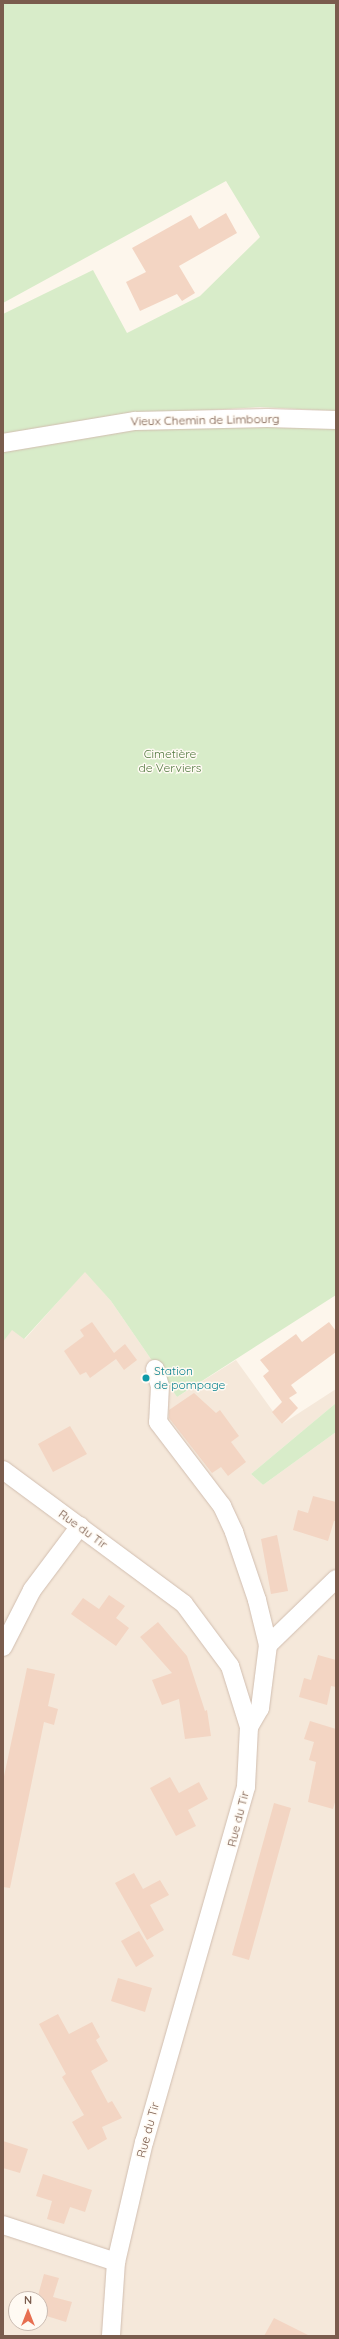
<!DOCTYPE html>
<html>
<head>
<meta charset="utf-8">
<style>
  body { margin:0 }
  #map { position:relative; width:339px; height:2339px; overflow:hidden; background:#fdf6ec; font-family:Quicksand,sans-serif }
  div>[style] { position:absolute }
  .residential>* { inset:0; background:#f5e8da }
  .green>* { inset:0; background:#d8ecc9 }
  .building>* { inset:0; background:#f3d5c3 }
  .roads { filter:drop-shadow(0 0 1px #d1beb0) drop-shadow(0 0 1px #d1beb0) }
  .minor>* { height:18px; margin:-9px; padding:0 9px; transform-origin:9px; border-radius:9px; background:#fff }
  .dots>* { width:11px; height:11px; translate:-50% -50%; box-sizing:border-box; border:2px solid #fffaf3; border-radius:50% }
  span { translate:-50% -50%; white-space:nowrap; text-align:center; line-height:1.15; -webkit-text-stroke:3px #fffaf3; paint-order:stroke }
  .street-label { font-size:12px; color:#7a5c4d }
  .park-label { font-size:12px; color:#537a41 }
  .culture-label { font-size:12px; color:#0d838f }
  .left { translate:0 -50%; text-align:left }
  .frame { position:absolute; inset:0; border:4px solid #7a5c4d; pointer-events:none }
  .north { position:absolute; left:8px; top:2291px; width:40px; height:40px; box-sizing:border-box; background:#fffaf3; border:1px solid #cabbb1; border-radius:50%; rotate:0deg; font-size:11px; font-weight:700; line-height:16px; text-align:center; color:#7a5c4d }
  .north::after { content:''; display:block; margin:auto; width:14px; height:18px; background:#e76f51; clip-path:polygon(50% 0,100% 100%,50% 72%,0 100%) }
</style>
</head>
<body>
<div id="map">
  <div class="residential">
    <div style="clip-path:polygon(evenodd,85px 1271px,111px 1301px,177px 1397px,236px 1360px,282px 1424px,336px 1389px,336px 1403px,251px 1474px,263px 1485px,336px 1432px,336px 2336px,3px 2336px,3px 1342px,12px 1329px,25px 1339px,85px 1271px,16px 2299px,40px 2299px,40px 2323px,16px 2323px,16px 2299px)"></div>
  </div>
  <div class="green">
    <div style="clip-path:polygon(3px 3px,336px 3px,336px 411px,260px 407px,112px 416px,3px 435px,3px 314px,93px 270px,127px 333px,200px 296px,260px 237px,226px 181px,3px 303px)"></div>
    <div style="clip-path:polygon(269px 427px,336px 429px,336px 1295px,177px 1397px,111px 1301px,85px 1272px,24px 1339px,12px 1330px,3px 1342px,3px 450px,138px 429px)"></div>
    <div style="clip-path:polygon(336px 1403px,336px 1432px,263px 1485px,251px 1474px)"></div>
  </div>
  <div class="building">
    <div style="clip-path:polygon(226px 213px,237px 233px,179px 266px,195px 293px,182px 301px,177px 294px,140px 311px,126px 282px,146px 272px,132px 248px,191px 215px,199px 229px)"></div>
    <div style="clip-path:polygon(92px 1322px,114px 1353px,125px 1344px,137px 1360px,124px 1370px,116px 1359px,90px 1378px,86px 1372px,80px 1375px,64px 1351px,84px 1336px,80px 1330px)"></div>
    <div style="clip-path:polygon(329px 1322px,336px 1331px,336px 1352px,291px 1385px,297px 1393px,289px 1398px,298px 1408px,282px 1424px,272px 1412px,282px 1402px,263px 1376px,269px 1371px,260px 1360px,296px 1334px,302px 1342px)"></div>
    <div style="clip-path:polygon(194px 1393px,216px 1413px,220px 1410px,239px 1436px,231px 1442px,246px 1462px,228px 1476px,221px 1467px,212px 1473px,169px 1418px,169px 1410px)"></div>
    <div style="clip-path:polygon(70px 1426px,87px 1454px,53px 1472px,38px 1444px)"></div>
    <div style="clip-path:polygon(313px 1496px,336px 1502px,336px 1521px,334px 1521px,328px 1541px,293px 1530px,298px 1510px,308px 1513px)"></div>
    <div style="clip-path:polygon(277px 1535px,288px 1591px,271px 1594px,261px 1539px)"></div>
    <div style="clip-path:polygon(109px 1595px,125px 1606px,116px 1618px,129px 1628px,116px 1646px,71px 1614px,83px 1598px,99px 1609px)"></div>
    <div style="clip-path:polygon(158px 1622px,187px 1656px,205px 1711px,207px 1710px,211px 1736px,185px 1739px,179px 1699px,162px 1705px,152px 1680px,172px 1673px,140px 1637px)"></div>
    <div style="clip-path:polygon(318px 1655px,336px 1660px,336px 1687px,331px 1686px,327px 1705px,299px 1697px,304px 1678px,311px 1680px)"></div>
    <div style="clip-path:polygon(27px 1668px,55px 1674px,48px 1706px,58px 1709px,54px 1725px,44px 1722px,10px 1888px,3px 1887px,3px 1781px)"></div>
    <div style="clip-path:polygon(310px 1721px,336px 1729px,336px 1799px,333px 1809px,308px 1802px,316px 1762px,309px 1760px,314px 1742px,304px 1739px)"></div>
    <div style="clip-path:polygon(170px 1777px,179px 1793px,199px 1782px,208px 1799px,188px 1810px,196px 1826px,176px 1836px,150px 1788px)"></div>
    <div style="clip-path:polygon(274px 1803px,291px 1808px,249px 1960px,232px 1955px)"></div>
    <div style="clip-path:polygon(134px 1873px,143px 1889px,160px 1880px,169px 1895px,150px 1905px,164px 1930px,147px 1940px,115px 1883px)"></div>
    <div style="clip-path:polygon(139px 1931px,154px 1956px,136px 1967px,121px 1941px)"></div>
    <div style="clip-path:polygon(118px 1978px,152px 1988px,145px 2012px,111px 2001px)"></div>
    <div style="clip-path:polygon(58px 2014px,69px 2034px,92px 2022px,100px 2037px,96px 2040px,108px 2061px,91px 2071px,108px 2103px,112px 2101px,122px 2118px,102px 2127px,107px 2139px,88px 2150px,72px 2122px,84px 2115px,62px 2077px,66px 2074px,39px 2024px)"></div>
    <div style="clip-path:polygon(3px 2141px,28px 2149px,20px 2173px,3px 2168px)"></div>
    <div style="clip-path:polygon(43px 2174px,92px 2190px,85px 2212px,70px 2207px,64px 2224px,47px 2219px,52px 2201px,36px 2196px)"></div>
    <div style="clip-path:polygon(44px 2274px,59px 2278px,53px 2297px,72px 2302px,66px 2322px,40px 2314px,40px 2299px,37px 2299px)"></div>
    <div style="clip-path:polygon(274px 2318px,310px 2336px,264px 2336px)"></div>
  </div>
  <div class="roads">
    <div class="minor">
      <div style="left:3px;top:443px;width:134px;rotate:-9.5deg"></div>
      <div style="left:135px;top:421px;width:132px;rotate:-1.3deg"></div>
      <div style="left:267px;top:418px;width:69px;rotate:1.7deg"></div>
      <div style="left:155px;top:1369px;width:18px;rotate:74deg"></div>
      <div style="left:160px;top:1386px;width:36px;rotate:93deg"></div>
      <div style="left:158px;top:1422px;width:106px;rotate:52.7deg"></div>
      <div style="left:222px;top:1506px;width:29px;rotate:65deg"></div>
      <div style="left:234px;top:1532px;width:72px;rotate:71.3deg"></div>
      <div style="left:257px;top:1600px;width:46px;rotate:76.3deg"></div>
      <div style="left:268px;top:1645px;width:64px;rotate:97.2deg"></div>
      <div style="left:260px;top:1708px;width:22px;rotate:120deg"></div>
      <div style="left:3px;top:1470px;width:225px;rotate:36.5deg"></div>
      <div style="left:184px;top:1604px;width:77px;rotate:53.4deg"></div>
      <div style="left:230px;top:1666px;width:64px;rotate:72.7deg"></div>
      <div style="left:249px;top:1727px;width:60px;rotate:92.9deg"></div>
      <div style="left:246px;top:1787px;width:369px;rotate:106deg"></div>
      <div style="left:144px;top:2142px;width:123px;rotate:103.1deg"></div>
      <div style="left:116px;top:2262px;width:74px;rotate:93.9deg"></div>
      <div style="left:268px;top:1645px;width:95px;rotate:-44.1deg"></div>
      <div style="left:3px;top:1647px;width:64px;rotate:-63deg"></div>
      <div style="left:32px;top:1590px;width:80px;rotate:-53.1deg"></div>
      <div style="left:3px;top:2225px;width:119px;rotate:18.1deg"></div>
    </div>
  </div>
  <div class="dots">
    <div style="left:146px;top:1378px;background:#0f9aa8"></div>
  </div>
  <div class="street-label">
    <span style="left:205px;top:420px;rotate:-1deg">Vieux Chemin de Limbourg</span>
    <span style="left:83px;top:1529px;rotate:36deg">Rue du Tir</span>
    <span style="left:238px;top:1819px;rotate:-76deg">Rue du Tir</span>
    <span style="left:148px;top:2130px;rotate:-75deg">Rue du Tir</span>
  </div>
  <div class="park-label">
    <span style="left:170px;top:761px">Cimetière<br>de Verviers</span>
  </div>
  <div class="culture-label">
    <span class="left" style="left:154px;top:1378px">Station<br>de pompage</span>
  </div>
  <div class="frame"></div>
  <div class="north">N</div>
</div>
</body>
</html>
